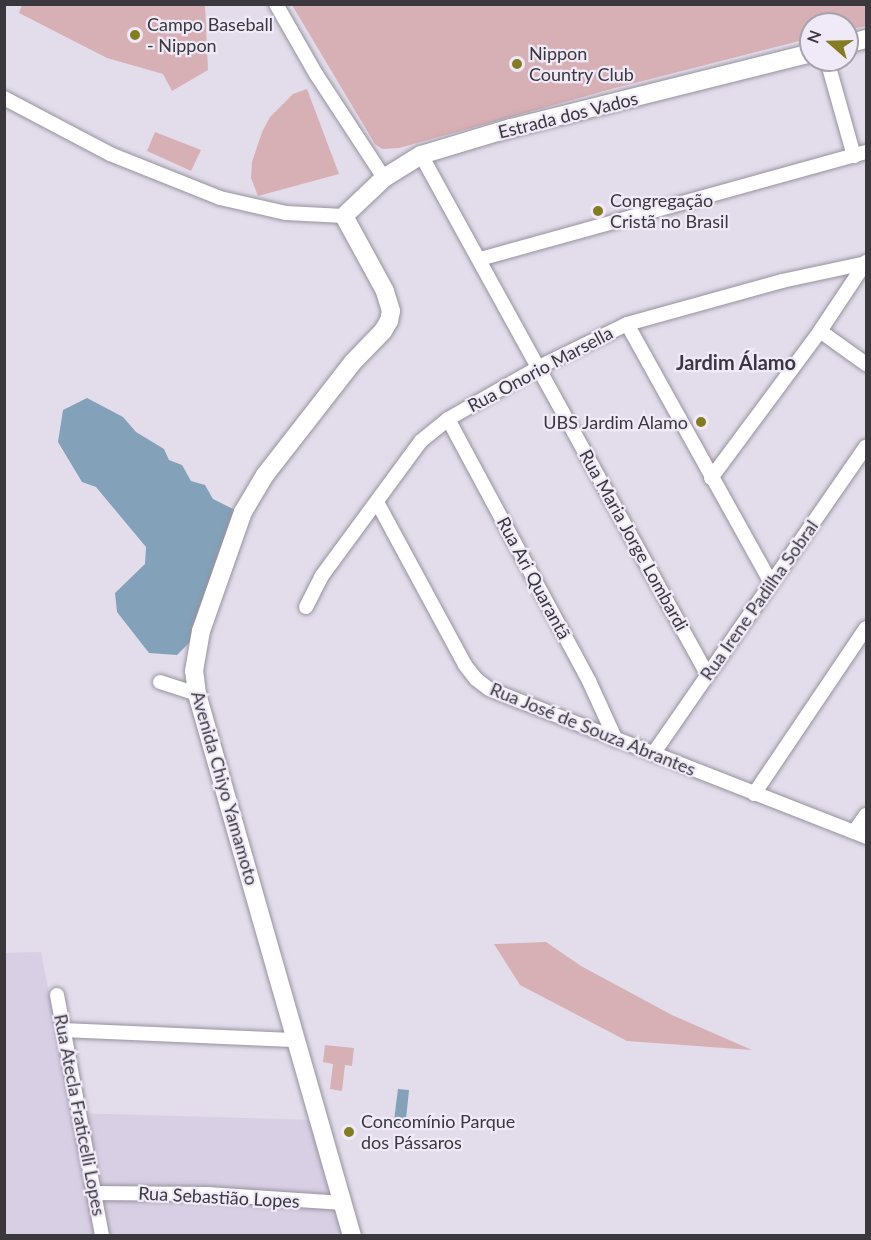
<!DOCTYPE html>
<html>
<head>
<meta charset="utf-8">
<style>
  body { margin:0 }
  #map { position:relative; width:871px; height:1240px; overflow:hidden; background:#e3ddeb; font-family:Lato,sans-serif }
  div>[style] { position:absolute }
  .built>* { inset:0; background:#d8cfe4 }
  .green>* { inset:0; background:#d7b0b5 }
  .water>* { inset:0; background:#83a1b8 }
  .roads { filter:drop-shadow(0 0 2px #97919e) drop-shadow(0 0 2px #97919e) }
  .street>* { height:14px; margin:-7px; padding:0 7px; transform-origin:7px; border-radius:7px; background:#fff }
  .secondary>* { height:18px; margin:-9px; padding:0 9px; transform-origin:9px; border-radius:9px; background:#fff }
  .dots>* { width:16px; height:16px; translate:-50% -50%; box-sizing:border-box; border:3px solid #f0eaf8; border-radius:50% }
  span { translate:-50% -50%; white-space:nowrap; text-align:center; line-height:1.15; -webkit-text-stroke:4.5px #f0eaf8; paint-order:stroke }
  .poi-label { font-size:18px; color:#3a373d }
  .left { translate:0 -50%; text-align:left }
  .right { translate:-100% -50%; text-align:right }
  .street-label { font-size:18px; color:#3a373d }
  .neighbourhood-label { font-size:20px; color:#3b3741; font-weight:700 }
  .frame { position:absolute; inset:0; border:6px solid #3a373d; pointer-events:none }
  .north { position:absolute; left:799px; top:12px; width:60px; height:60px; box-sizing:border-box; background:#f0eaf8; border:2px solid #a7a2ad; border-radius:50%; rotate:290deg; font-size:16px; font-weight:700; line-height:24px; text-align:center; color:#3a373d }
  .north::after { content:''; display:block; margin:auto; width:21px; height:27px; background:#847c23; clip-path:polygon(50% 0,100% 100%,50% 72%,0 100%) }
</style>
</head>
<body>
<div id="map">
  <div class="built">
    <div style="clip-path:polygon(41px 952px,72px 1113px,316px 1120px,348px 1235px,5px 1235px,4px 953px)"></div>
  </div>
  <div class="green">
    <div style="clip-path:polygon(866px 4px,866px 26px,847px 30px,847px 24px,811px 24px,811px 38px,615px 88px,399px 148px,382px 149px,375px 144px,292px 5px)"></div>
    <div style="clip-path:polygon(22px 5px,205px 5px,208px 70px,172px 91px,163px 74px,107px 58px,19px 13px)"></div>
    <div style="clip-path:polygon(307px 89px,339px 174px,258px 196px,251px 178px,252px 162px,262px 132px,270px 117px,293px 94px)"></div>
    <div style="clip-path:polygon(155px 132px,201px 150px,191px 171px,147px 151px)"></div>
    <div style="clip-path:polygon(546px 942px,581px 966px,672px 1015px,752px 1050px,627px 1041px,520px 985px,494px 944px)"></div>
    <div style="clip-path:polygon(325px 1045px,354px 1048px,352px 1066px,345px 1065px,342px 1091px,330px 1089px,333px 1064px,323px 1062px)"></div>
  </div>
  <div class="water">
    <div style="clip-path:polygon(87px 398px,123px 417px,136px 432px,164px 449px,169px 460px,182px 465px,191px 481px,205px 485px,213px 499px,237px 511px,190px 642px,177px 655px,149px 653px,117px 612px,115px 593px,145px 564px,146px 547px,96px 487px,82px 482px,58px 442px,63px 410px)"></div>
    <div style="clip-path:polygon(398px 1089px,409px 1090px,405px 1129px,393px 1128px)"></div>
  </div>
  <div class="roads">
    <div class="street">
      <div style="left:276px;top:4px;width:81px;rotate:60.3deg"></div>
      <div style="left:316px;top:74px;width:124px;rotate:56.8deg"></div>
      <div style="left:827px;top:60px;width:100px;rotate:74.3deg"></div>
      <div style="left:4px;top:98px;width:120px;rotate:27.8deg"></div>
      <div style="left:110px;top:154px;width:118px;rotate:21.8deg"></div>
      <div style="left:220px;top:198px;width:68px;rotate:12.8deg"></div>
      <div style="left:286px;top:213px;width:58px;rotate:3deg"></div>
      <div style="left:421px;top:155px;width:593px;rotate:61.14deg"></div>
      <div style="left:480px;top:259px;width:401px;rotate:-15.5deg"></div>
      <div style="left:627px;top:324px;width:296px;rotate:60.9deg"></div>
      <div style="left:820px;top:331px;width:57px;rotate:35.7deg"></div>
      <div style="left:448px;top:419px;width:298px;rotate:61.7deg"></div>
      <div style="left:589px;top:681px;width:65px;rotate:65.4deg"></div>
      <div style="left:711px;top:478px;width:183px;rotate:-53.4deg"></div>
      <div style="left:820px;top:331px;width:83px;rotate:-56.3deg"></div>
      <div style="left:377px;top:502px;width:185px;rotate:61.6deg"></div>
      <div style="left:465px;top:665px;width:18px;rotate:52deg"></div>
      <div style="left:476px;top:679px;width:16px;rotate:38deg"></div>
      <div style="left:489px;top:689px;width:405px;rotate:21.4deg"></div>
      <div style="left:306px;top:607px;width:34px;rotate:-63deg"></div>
      <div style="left:321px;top:577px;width:169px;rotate:-53.7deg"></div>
      <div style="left:421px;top:441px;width:35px;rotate:-39deg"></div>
      <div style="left:448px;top:419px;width:105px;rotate:-29.7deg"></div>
      <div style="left:539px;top:367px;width:98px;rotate:-26deg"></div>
      <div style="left:627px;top:324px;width:161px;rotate:-15.5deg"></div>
      <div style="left:782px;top:281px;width:86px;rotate:-12.1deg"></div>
      <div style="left:160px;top:682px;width:39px;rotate:18deg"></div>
      <div style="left:653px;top:754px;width:374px;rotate:-55.3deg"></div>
      <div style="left:754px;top:794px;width:200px;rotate:-56deg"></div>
      <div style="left:854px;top:832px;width:21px;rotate:-55deg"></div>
      <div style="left:57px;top:995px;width:245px;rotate:79.4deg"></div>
      <div style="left:64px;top:1030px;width:233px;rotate:2.5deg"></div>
      <div style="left:94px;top:1193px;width:113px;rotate:0.5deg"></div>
      <div style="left:207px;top:1194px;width:137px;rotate:3.8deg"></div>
    </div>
    <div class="secondary">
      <div style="left:847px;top:44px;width:20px;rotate:-15deg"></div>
      <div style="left:352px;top:1236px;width:564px;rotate:-105.96deg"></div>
      <div style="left:197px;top:694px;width:23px;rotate:-97deg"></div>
      <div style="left:194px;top:671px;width:41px;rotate:-80.1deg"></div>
      <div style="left:201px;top:631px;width:126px;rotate:-70.6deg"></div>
      <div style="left:243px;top:512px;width:43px;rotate:-59.3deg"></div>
      <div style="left:265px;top:475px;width:143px;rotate:-52.1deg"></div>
      <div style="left:353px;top:362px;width:43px;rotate:-45.9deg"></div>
      <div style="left:383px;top:331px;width:12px;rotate:-59deg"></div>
      <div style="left:389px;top:321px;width:10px;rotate:-79deg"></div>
      <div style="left:391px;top:311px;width:21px;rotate:-107deg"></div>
      <div style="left:385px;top:291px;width:85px;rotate:-118.7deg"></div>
      <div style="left:344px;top:216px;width:55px;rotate:-43.5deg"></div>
      <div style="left:384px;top:178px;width:44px;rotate:-31.9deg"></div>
      <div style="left:421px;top:155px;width:94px;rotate:-16.7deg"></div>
      <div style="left:511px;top:128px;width:309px;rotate:-14deg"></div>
    </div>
  </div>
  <div class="dots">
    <div style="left:135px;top:35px;background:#847c23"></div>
    <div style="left:517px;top:64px;background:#847c23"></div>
    <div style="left:598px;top:211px;background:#847c23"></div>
    <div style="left:701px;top:422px;background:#847c23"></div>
    <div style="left:349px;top:1132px;background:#847c23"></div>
  </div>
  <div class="poi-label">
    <span class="left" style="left:147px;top:35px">Campo Baseball<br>- Nippon</span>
    <span class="left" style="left:529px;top:64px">Nippon<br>Country Club</span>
    <span class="left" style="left:610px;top:211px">Congregação<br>Cristã no Brasil</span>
    <span class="right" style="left:688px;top:422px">UBS Jardim Alamo</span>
    <span class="left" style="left:361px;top:1132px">Concomínio Parque<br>dos Pássaros</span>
  </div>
  <div class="street-label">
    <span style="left:568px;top:115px;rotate:-14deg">Estrada dos Vados</span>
    <span style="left:540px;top:369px;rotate:-28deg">Rua Onorio Marsella</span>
    <span style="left:634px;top:540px;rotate:61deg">Rua Maria Jorge Lombardi</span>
    <span style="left:534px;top:578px;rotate:62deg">Rua Ari Quarantã</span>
    <span style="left:759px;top:600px;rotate:-55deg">Rua Irene Padilha Sobral</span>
    <span style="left:593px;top:729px;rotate:22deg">Rua José de Souza Abrantes</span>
    <span style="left:225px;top:788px;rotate:74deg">Avenida Chiyo Yamamoto</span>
    <span style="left:80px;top:1115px;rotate:79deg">Rua Atecla Fraticelli Lopes</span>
    <span style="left:219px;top:1197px;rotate:3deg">Rua Sebastião Lopes</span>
  </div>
  <div class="neighbourhood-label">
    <span style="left:736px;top:362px">Jardim Álamo</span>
  </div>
  <div class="frame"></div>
  <div class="north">N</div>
</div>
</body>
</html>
